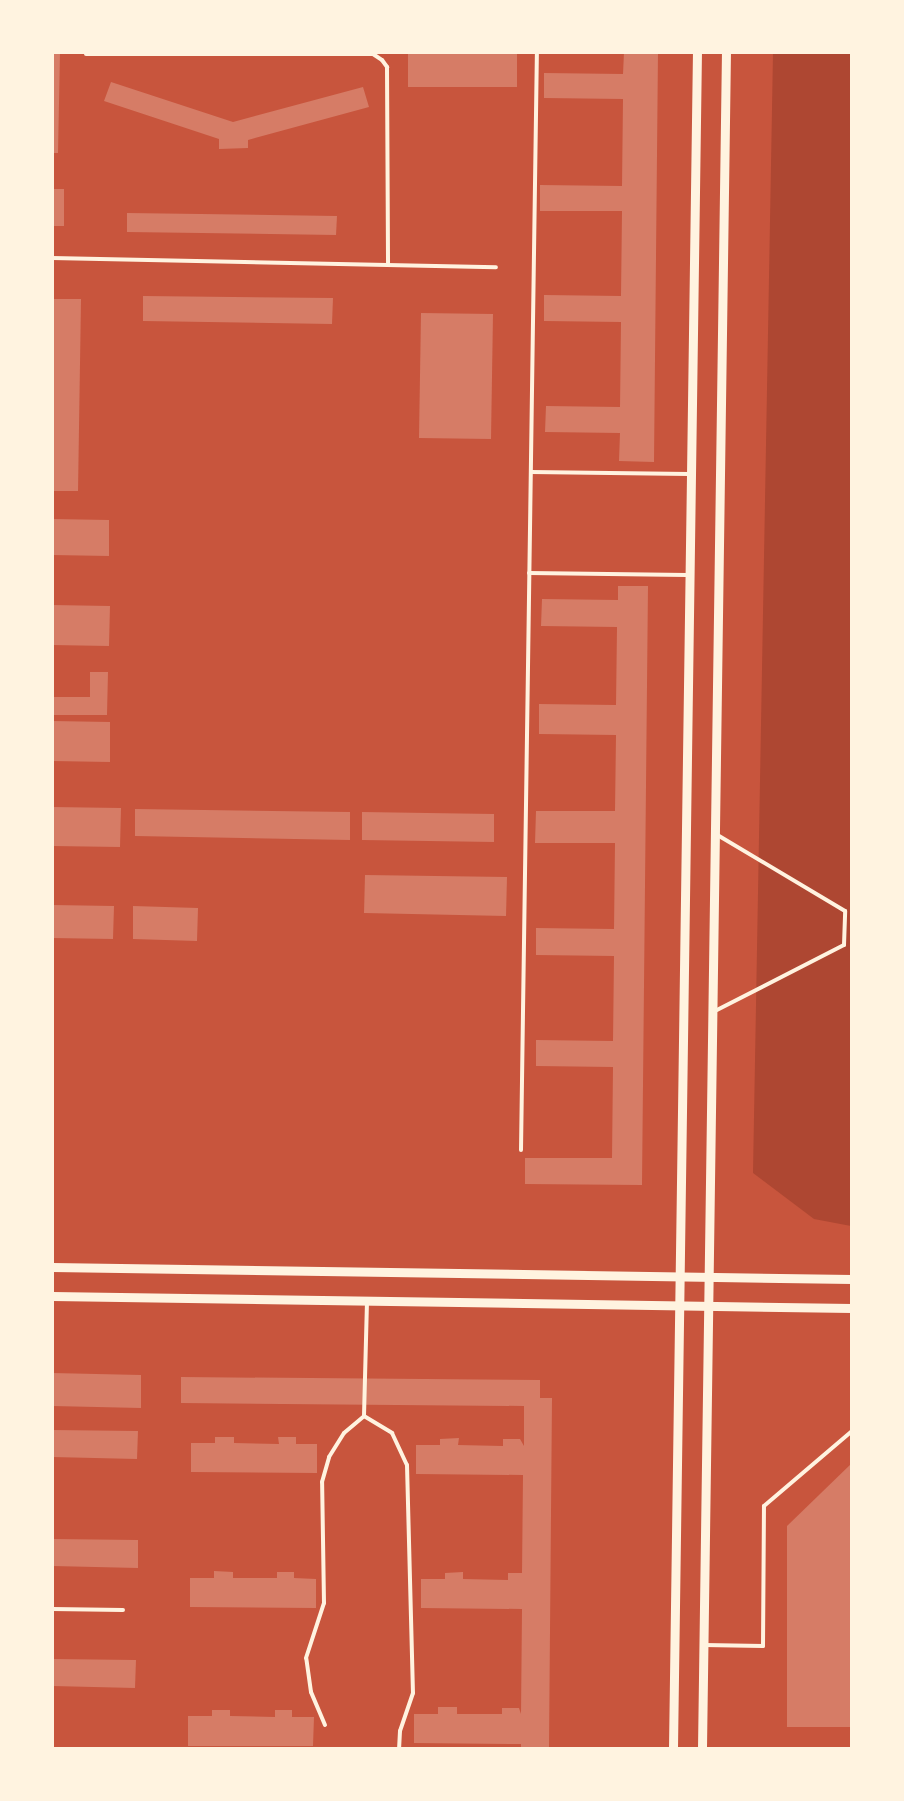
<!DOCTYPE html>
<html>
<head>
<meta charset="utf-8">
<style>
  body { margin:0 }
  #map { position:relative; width:904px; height:1801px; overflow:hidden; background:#c8553d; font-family:Poppins,sans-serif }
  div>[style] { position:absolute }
  .green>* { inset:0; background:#ae4732 }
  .building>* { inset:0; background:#d67c66 }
  .service>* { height:4px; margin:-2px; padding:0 2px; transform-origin:2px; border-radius:2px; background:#fff3e0 }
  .secondary>* { height:9px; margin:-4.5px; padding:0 4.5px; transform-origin:4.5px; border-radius:4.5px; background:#fff3e0 }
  span { translate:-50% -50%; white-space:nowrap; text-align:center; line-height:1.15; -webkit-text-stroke:4.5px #fff3e0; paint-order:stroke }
  .frame { position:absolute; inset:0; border:54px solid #fff3e0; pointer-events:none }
</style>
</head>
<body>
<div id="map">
  <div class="green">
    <div style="clip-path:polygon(773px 53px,851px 53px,851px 1226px,814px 1219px,753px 1173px)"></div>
  </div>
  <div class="building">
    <div style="clip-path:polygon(408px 52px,517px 52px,517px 87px,408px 87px)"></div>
    <div style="clip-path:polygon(624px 52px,658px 52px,654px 462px,619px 461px,620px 433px,545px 432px,546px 406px,620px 407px,621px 322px,544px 321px,544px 295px,621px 296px,622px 211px,540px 211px,540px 185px,622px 186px,623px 99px,544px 98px,544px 73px,623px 74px)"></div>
    <div style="clip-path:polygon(52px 53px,60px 53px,58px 153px,52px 153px)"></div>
    <div style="clip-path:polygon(111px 82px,233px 122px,363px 87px,369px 107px,248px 140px,248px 148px,219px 149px,219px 139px,104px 101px)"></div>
    <div style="clip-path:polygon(52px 189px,64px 189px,64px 226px,52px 226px)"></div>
    <div style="clip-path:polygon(127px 213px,337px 216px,336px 235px,127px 232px)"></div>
    <div style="clip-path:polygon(143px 296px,333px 298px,332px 324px,143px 321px)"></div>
    <div style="clip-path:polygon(52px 299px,81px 299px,78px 491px,52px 491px)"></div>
    <div style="clip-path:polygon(421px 313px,493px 314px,491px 439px,419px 438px)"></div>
    <div style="clip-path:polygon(52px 519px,109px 520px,109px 556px,52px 555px)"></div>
    <div style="clip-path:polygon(618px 586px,648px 586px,642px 1185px,525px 1184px,525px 1158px,612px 1158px,613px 1067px,536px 1066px,536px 1040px,613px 1041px,614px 956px,536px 955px,536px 928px,614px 929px,615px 843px,535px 843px,536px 811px,615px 811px,616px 735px,539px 734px,539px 704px,616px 705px,617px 627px,541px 626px,542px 599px,618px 600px)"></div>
    <div style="clip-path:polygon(52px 605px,110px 606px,109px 646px,52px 645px)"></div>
    <div style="clip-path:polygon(90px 672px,108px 672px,107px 715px,52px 715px,52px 697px,90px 697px)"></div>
    <div style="clip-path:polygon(52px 721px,110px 722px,110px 762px,52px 761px)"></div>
    <div style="clip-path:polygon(52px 807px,121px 808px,120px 847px,52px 846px)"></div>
    <div style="clip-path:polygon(135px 809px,350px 812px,350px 840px,135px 836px)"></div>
    <div style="clip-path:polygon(362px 812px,494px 814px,494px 842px,362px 840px)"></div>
    <div style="clip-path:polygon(365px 875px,507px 877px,506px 916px,364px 913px)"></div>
    <div style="clip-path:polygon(52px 905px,114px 906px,113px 939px,52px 938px)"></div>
    <div style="clip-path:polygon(133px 906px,198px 908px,197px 941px,133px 939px)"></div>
    <div style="clip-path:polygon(52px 1373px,141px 1375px,141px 1408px,52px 1406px)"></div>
    <div style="clip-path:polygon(181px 1377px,540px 1380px,540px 1398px,552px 1398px,549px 1748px,521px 1748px,521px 1744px,414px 1743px,414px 1714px,438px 1714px,438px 1707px,457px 1707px,457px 1714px,502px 1714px,502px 1708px,519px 1708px,521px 1714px,522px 1609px,421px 1608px,421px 1579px,445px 1579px,445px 1573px,463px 1572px,463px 1579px,508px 1580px,508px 1573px,522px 1573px,523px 1475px,416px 1474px,416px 1445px,440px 1445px,440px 1439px,459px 1438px,458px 1445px,503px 1446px,503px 1439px,520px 1439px,524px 1446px,524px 1406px,181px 1403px)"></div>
    <div style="clip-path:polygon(52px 1430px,138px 1431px,137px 1459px,52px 1457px)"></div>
    <div style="clip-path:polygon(215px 1437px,234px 1437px,234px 1443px,279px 1444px,278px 1437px,296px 1437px,296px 1444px,317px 1444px,317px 1473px,191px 1472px,191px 1443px,215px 1443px)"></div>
    <div style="clip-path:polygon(852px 1463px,852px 1727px,787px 1727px,787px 1526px)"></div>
    <div style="clip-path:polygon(52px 1539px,138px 1540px,138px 1568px,52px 1566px)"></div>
    <div style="clip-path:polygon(214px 1571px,233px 1572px,233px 1578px,277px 1578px,277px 1572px,294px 1572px,294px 1578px,316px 1579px,316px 1608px,190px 1607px,190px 1578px,214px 1578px)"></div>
    <div style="clip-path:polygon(52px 1659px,136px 1660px,135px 1688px,52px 1686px)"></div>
    <div style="clip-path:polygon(212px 1710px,230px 1710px,230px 1716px,275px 1717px,275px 1710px,292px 1710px,292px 1717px,314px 1717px,313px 1746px,188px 1746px,188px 1716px,212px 1716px)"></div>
  </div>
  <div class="service">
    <div style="left:86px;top:54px;width:287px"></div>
    <div style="left:373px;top:54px;width:11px;rotate:34deg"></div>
    <div style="left:382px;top:60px;width:9px;rotate:54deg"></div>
    <div style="left:387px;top:67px;width:198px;rotate:89.7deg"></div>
    <div style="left:52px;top:258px;width:444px;rotate:1.2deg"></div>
    <div style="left:531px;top:472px;width:158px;rotate:0.7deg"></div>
    <div style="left:529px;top:573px;width:158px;rotate:0.7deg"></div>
    <div style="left:713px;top:1012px;width:147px;rotate:-27.1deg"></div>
    <div style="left:844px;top:945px;width:34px;rotate:-88deg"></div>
    <div style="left:845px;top:911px;width:150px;rotate:-149.2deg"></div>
    <div style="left:521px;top:1150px;width:1098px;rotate:-89.17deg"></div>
    <div style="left:364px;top:1416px;width:113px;rotate:-88.5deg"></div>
    <div style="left:52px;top:1609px;width:71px;rotate:0.8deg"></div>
    <div style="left:704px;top:1645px;width:59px;rotate:1deg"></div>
    <div style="left:763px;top:1646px;width:140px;rotate:-89.6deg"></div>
    <div style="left:764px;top:1506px;width:116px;rotate:-40.4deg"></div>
    <div style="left:325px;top:1725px;width:36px;rotate:-113deg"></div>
    <div style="left:311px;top:1692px;width:34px;rotate:-98deg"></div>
    <div style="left:306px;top:1658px;width:58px;rotate:-71.9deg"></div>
    <div style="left:324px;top:1603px;width:121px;rotate:-90.9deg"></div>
    <div style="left:322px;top:1482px;width:26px;rotate:-74deg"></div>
    <div style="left:329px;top:1457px;width:28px;rotate:-58deg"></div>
    <div style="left:344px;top:1433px;width:26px;rotate:-40deg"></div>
    <div style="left:364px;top:1416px;width:33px;rotate:31deg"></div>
    <div style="left:392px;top:1433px;width:35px;rotate:65deg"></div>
    <div style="left:407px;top:1465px;width:228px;rotate:88.5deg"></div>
    <div style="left:413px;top:1693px;width:40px;rotate:108.9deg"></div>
    <div style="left:400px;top:1731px;width:17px;rotate:93deg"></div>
  </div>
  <div class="secondary">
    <div style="left:52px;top:1267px;width:800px;rotate:0.86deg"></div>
    <div style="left:52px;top:1296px;width:800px;rotate:0.86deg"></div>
    <div style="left:673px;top:1748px;width:1696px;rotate:-89.19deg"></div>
    <div style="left:702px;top:1748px;width:1696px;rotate:-89.19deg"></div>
  </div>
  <div class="frame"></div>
</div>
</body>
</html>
